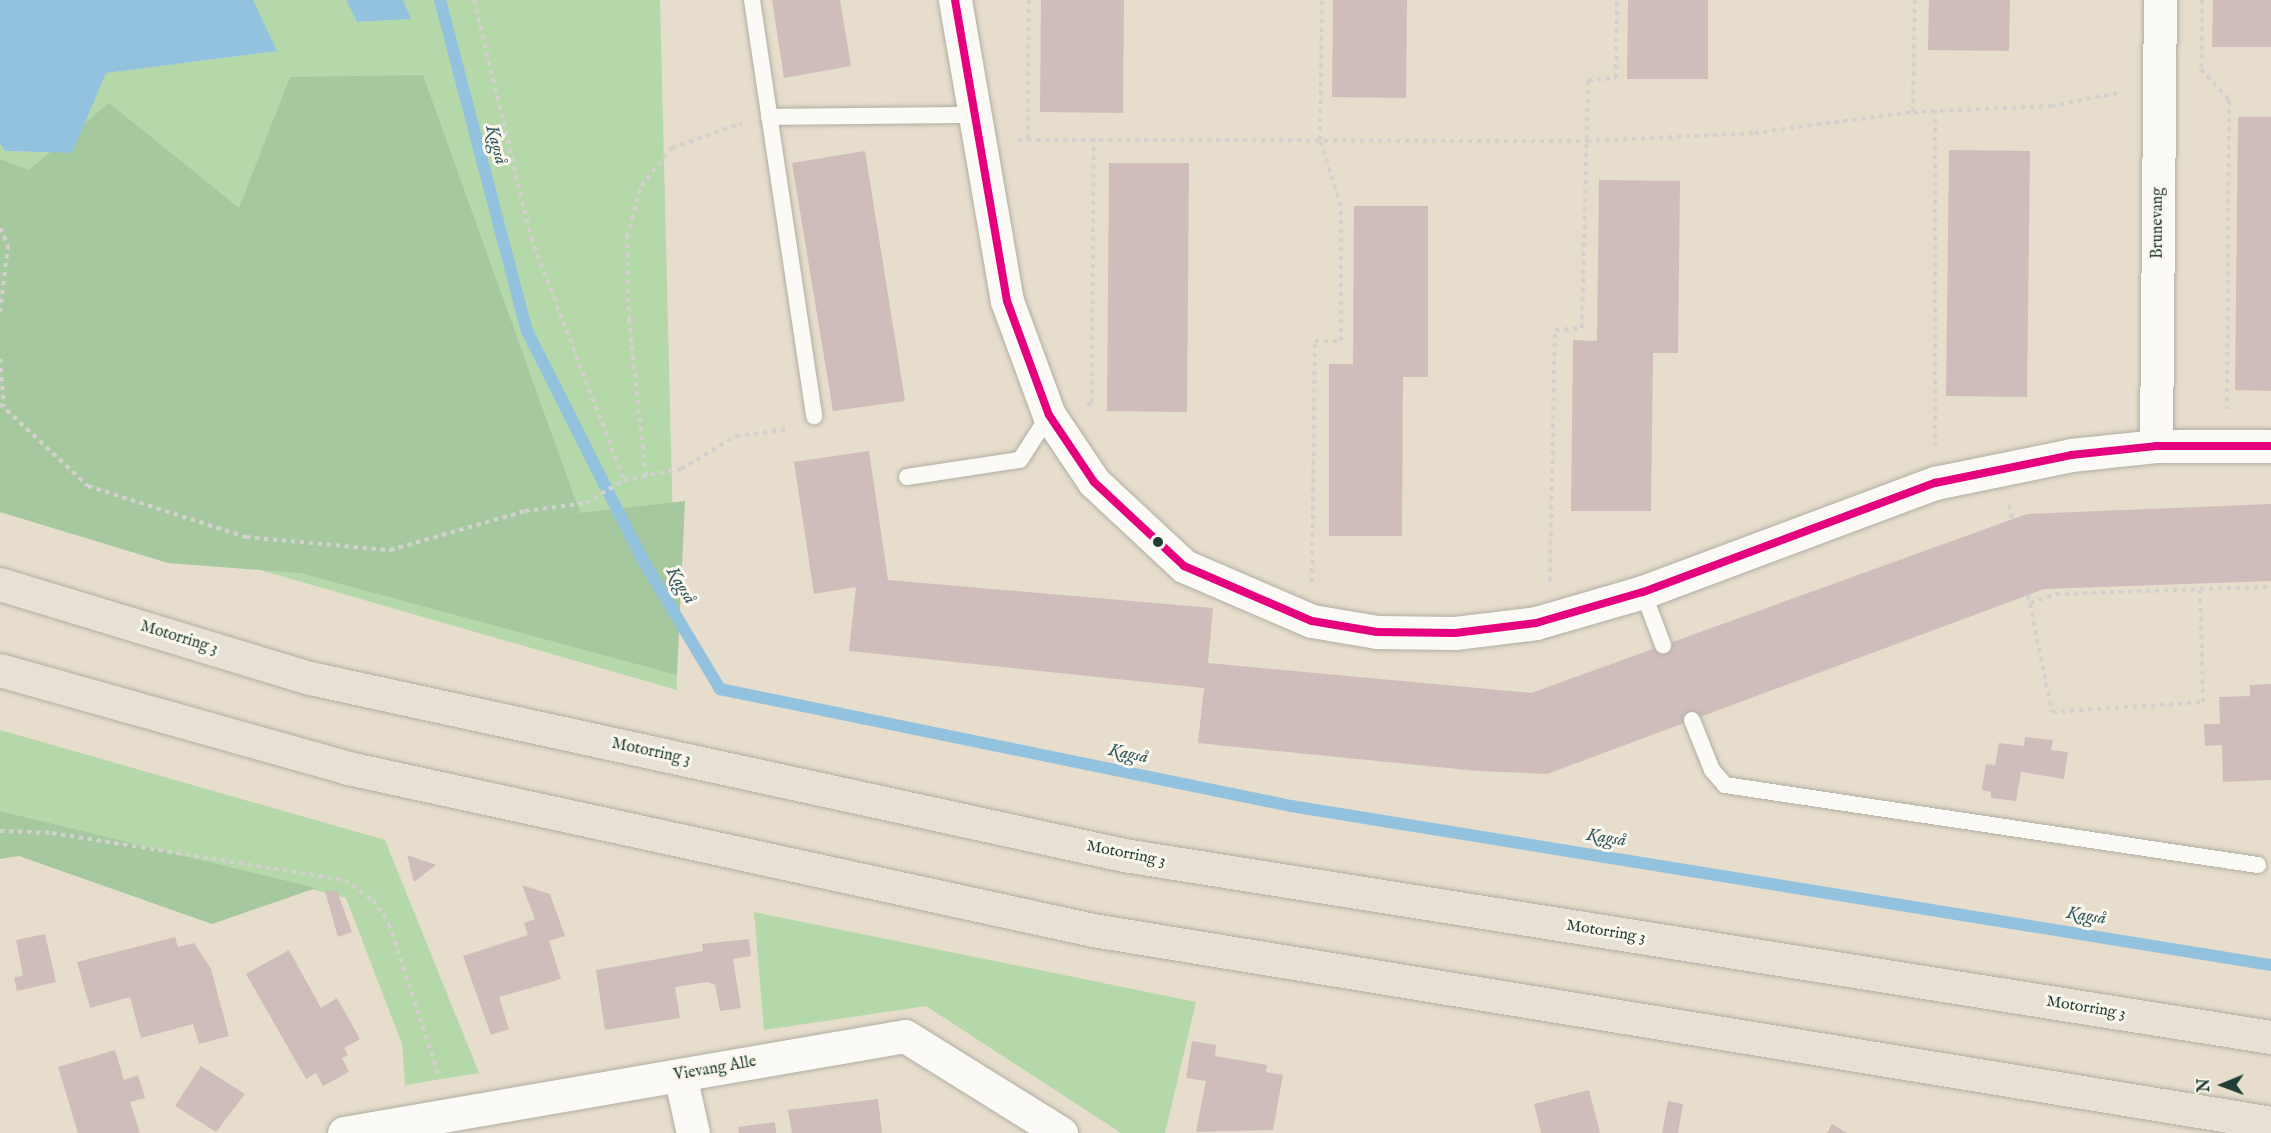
<!DOCTYPE html>
<html>
<head>
<meta charset="utf-8">
<style>
  body { margin:0 }
  #map { position:relative; width:2271px; height:1133px; overflow:hidden; background:#e6ddcc; font-family:"IM FELL English",serif }
  div>[style] { position:absolute }
  .green>* { inset:0; background:#b4d8aa }
  .forest>* { inset:0; background:#a5c89f }
  .water>* { inset:0; background:#93c2df }
  .stream>* { height:12px; margin:-6px; padding:0 6px; transform-origin:6px; border-radius:6px; background:#93c2df }
  .building>* { inset:0; background:#cfbdbc }
  .path>* { height:4px; margin-top:-2px; transform-origin:0; background:repeating-linear-gradient(90deg,#d2d1cd 0 4.5px,transparent 0 9px) }
  .roads { filter:drop-shadow(0 0 2px #b1aea3) drop-shadow(0 0 2px #b1aea3) }
  .lane>* { height:16px; margin:-8px; padding:0 8px; transform-origin:8px; border-radius:8px; background:#fbfaf7 }
  .street>* { height:33px; margin:-16.5px; padding:0 16.5px; transform-origin:16.5px; border-radius:16.5px; background:#fbfaf7 }
  .highway>* { height:33px; margin:-16.5px; padding:0 16.5px; transform-origin:16.5px; border-radius:16.5px; background:#e7e0d4 }
  .bus-1>* { height:8px; margin:-4px; padding:0 4px; transform-origin:4px; border-radius:4px; background:#e5007d }
  .dots>* { width:16px; height:16px; translate:-50% -50%; box-sizing:border-box; border:3px solid #fbf7ec; border-radius:50% }
  span { translate:-50% -50%; white-space:nowrap; text-align:center; line-height:1.15; -webkit-text-stroke:6px #fbf7ec; paint-order:stroke }
  .street-label { font-size:16px; color:#1f3d34 }
  .water-label { font-size:18px; color:#335b61; font-style:italic }
  .north { position:absolute; left:2193px; top:1055px; width:60px; height:60px; -webkit-text-stroke:4px #fbf7ec; paint-order:stroke; rotate:269deg; font-size:16px; font-weight:700; line-height:24px; text-align:center; color:#1f3d34 }
  .north::after { content:''; display:block; margin:auto; width:21px; height:27px; background:#1f3d34; clip-path:polygon(50% 0,100% 100%,50% 72%,0 100%) }
</style>
</head>
<body>
<div id="map">
  <div class="green">
    <div style="clip-path:polygon(253px 0,346px 0,357px 22px,410px 19px,403px 0,660px 0,677px 690px,0 495px,0 144px,5px 151px,72px 153px,105px 73px,276px 51px)"></div>
    <div style="clip-path:polygon(0 730px,385px 840px,479px 1073px,405px 1085px,402px 1044px,346px 898px,0 811px)"></div>
    <div style="clip-path:polygon(754px 912px,1196px 1002px,1165px 1133px,1121px 1133px,926px 1006px,764px 1030px)"></div>
  </div>
  <div class="forest">
    <div style="clip-path:polygon(423px 75px,580px 513px,685px 501px,677px 675px,300px 573px,168px 563px,0 512px,0 159px,29px 170px,109px 103px,239px 208px,290px 77px)"></div>
    <div style="clip-path:polygon(0 811px,316px 888px,212px 924px,19px 856px,0 859px)"></div>
  </div>
  <div class="water">
    <div style="clip-path:polygon(0 0,253px 0,277px 51px,106px 73px,72px 153px,5px 151px,0 144px)"></div>
    <div style="clip-path:polygon(346px 0,403px 0,411px 19px,357px 22px)"></div>
  </div>
  <div class="stream">
    <div style="left:440px;top:0;width:342px;rotate:75.3deg"></div>
    <div style="left:527px;top:331px;width:253px;rotate:63.2deg"></div>
    <div style="left:641px;top:557px;width:154px;rotate:59.1deg"></div>
    <div style="left:720px;top:689px;width:583px;rotate:11.58deg"></div>
    <div style="left:1291px;top:806px;width:993px;rotate:9.22deg"></div>
  </div>
  <div class="building">
    <div style="clip-path:polygon(772px 0,840px 0,851px 66px,784px 78px)"></div>
    <div style="clip-path:polygon(1041px 0,1124px 0,1123px 113px,1040px 112px)"></div>
    <div style="clip-path:polygon(1333px 0,1407px 0,1406px 98px,1332px 97px)"></div>
    <div style="clip-path:polygon(1628px 0,1708px 0,1708px 79px,1627px 79px)"></div>
    <div style="clip-path:polygon(1929px 0,2010px 0,2009px 51px,1928px 50px)"></div>
    <div style="clip-path:polygon(2213px 0,2271px 0,2271px 47px,2212px 47px)"></div>
    <div style="clip-path:polygon(2238px 117px,2271px 117px,2271px 391px,2235px 390px)"></div>
    <div style="clip-path:polygon(1949px 150px,2030px 151px,2027px 397px,1946px 396px)"></div>
    <div style="clip-path:polygon(865px 151px,905px 401px,833px 411px,792px 163px)"></div>
    <div style="clip-path:polygon(1109px 163px,1189px 163px,1187px 412px,1107px 411px)"></div>
    <div style="clip-path:polygon(1599px 180px,1680px 181px,1678px 353px,1653px 353px,1651px 511px,1571px 511px,1573px 340px,1597px 341px)"></div>
    <div style="clip-path:polygon(1354px 206px,1428px 206px,1428px 377px,1403px 377px,1402px 536px,1329px 536px,1329px 364px,1353px 364px)"></div>
    <div style="clip-path:polygon(869px 451px,888px 580px,1213px 608px,1208px 663px,1531px 693px,2027px 514px,2271px 504px,2271px 581px,2044px 589px,1547px 774px,1478px 771px,1198px 743px,1204px 688px,849px 651px,856px 587px,814px 594px,794px 462px)"></div>
    <div style="clip-path:polygon(2271px 684px,2271px 780px,2223px 782px,2222px 745px,2205px 746px,2204px 724px,2220px 724px,2219px 697px,2250px 696px,2250px 685px)"></div>
    <div style="clip-path:polygon(2025px 737px,2053px 740px,2051px 750px,2068px 752px,2064px 779px,2021px 772px,2016px 801px,1991px 798px,1991px 792px,1982px 790px,1986px 764px,1995px 765px,1999px 743px,2024px 746px)"></div>
    <div style="clip-path:polygon(407px 855px,436px 865px,414px 882px)"></div>
    <div style="clip-path:polygon(522px 885px,550px 894px,565px 936px,549px 941px,561px 979px,499px 997px,509px 1029px,491px 1035px,463px 956px,528px 935px,524px 923px,535px 919px)"></div>
    <div style="clip-path:polygon(325px 891px,337px 891px,352px 932px,338px 937px)"></div>
    <div style="clip-path:polygon(45px 934px,56px 982px,17px 991px,14px 978px,23px 975px,16px 940px)"></div>
    <div style="clip-path:polygon(175px 937px,178px 947px,194px 943px,211px 969px,229px 1036px,199px 1044px,193px 1024px,141px 1038px,130px 997px,90px 1008px,77px 962px)"></div>
    <div style="clip-path:polygon(749px 939px,751px 956px,733px 959px,741px 1008px,720px 1011px,715px 985px,707px 982px,675px 987px,680px 1018px,605px 1030px,596px 970px,703px 951px,702px 944px)"></div>
    <div style="clip-path:polygon(289px 950px,321px 1008px,337px 998px,360px 1039px,344px 1048px,348px 1055px,342px 1058px,349px 1072px,323px 1086px,316px 1073px,306px 1079px,246px 974px)"></div>
    <div style="clip-path:polygon(1192px 1041px,1216px 1045px,1215px 1056px,1267px 1065px,1266px 1072px,1283px 1075px,1273px 1130px,1196px 1132px,1206px 1081px,1186px 1078px)"></div>
    <div style="clip-path:polygon(115px 1050px,124px 1080px,138px 1075px,145px 1098px,130px 1102px,140px 1133px,78px 1133px,58px 1067px)"></div>
    <div style="clip-path:polygon(201px 1066px,245px 1094px,216px 1132px,175px 1106px)"></div>
    <div style="clip-path:polygon(1589px 1090px,1600px 1133px,1541px 1133px,1534px 1104px)"></div>
    <div style="clip-path:polygon(878px 1099px,882px 1133px,792px 1133px,788px 1110px)"></div>
    <div style="clip-path:polygon(1668px 1101px,1683px 1104px,1678px 1133px,1662px 1133px)"></div>
    <div style="clip-path:polygon(775px 1122px,776px 1133px,739px 1133px,738px 1127px)"></div>
    <div style="clip-path:polygon(1832px 1124px,1847px 1133px,1827px 1133px)"></div>
  </div>
  <div class="path">
    <div style="left:474px;top:0;width:245px;rotate:76.5deg"></div>
    <div style="left:531px;top:238px;width:259px;rotate:69deg"></div>
    <div style="left:2202px;top:0;width:69px;rotate:90.8deg"></div>
    <div style="left:2201px;top:69px;width:42px;rotate:47.9deg"></div>
    <div style="left:2229px;top:100px;width:309px;rotate:90.4deg"></div>
    <div style="left:1935px;top:110px;width:336px;rotate:90deg"></div>
    <div style="left:1913px;top:112px;width:112px;rotate:-89deg"></div>
    <div style="left:1028px;top:139px;width:139px;rotate:-89.6deg"></div>
    <div style="left:1018px;top:140px;width:569px;rotate:0.1deg"></div>
    <div style="left:1587px;top:141px;width:167px;rotate:-2.7deg"></div>
    <div style="left:1754px;top:133px;width:160px;rotate:-7.5deg"></div>
    <div style="left:1913px;top:112px;width:138px;rotate:-2.5deg"></div>
    <div style="left:2051px;top:106px;width:73px;rotate:-11deg"></div>
    <div style="left:0;top:228px;width:19px;rotate:65deg"></div>
    <div style="left:8px;top:245px;width:68px;rotate:96.7deg"></div>
    <div style="left:0;top:359px;width:47px;rotate:85.1deg"></div>
    <div style="left:0;top:404px;width:120px;rotate:43deg"></div>
    <div style="left:88px;top:486px;width:166px;rotate:17.9deg"></div>
    <div style="left:246px;top:537px;width:145px;rotate:5.2deg"></div>
    <div style="left:390px;top:550px;width:141px;rotate:-16.1deg"></div>
    <div style="left:525px;top:511px;width:62px;rotate:-7.5deg"></div>
    <div style="left:586px;top:503px;width:44px;rotate:-31.2deg"></div>
    <div style="left:624px;top:480px;width:58px;rotate:-10.9deg"></div>
    <div style="left:681px;top:469px;width:64px;rotate:-31deg"></div>
    <div style="left:736px;top:436px;width:54px;rotate:-7.4deg"></div>
    <div style="left:1087px;top:405px;width:5px;rotate:-22deg"></div>
    <div style="left:1092px;top:403px;width:264px;rotate:-89.6deg"></div>
    <div style="left:646px;top:476px;width:157px;rotate:-96.2deg"></div>
    <div style="left:629px;top:320px;width:83px;rotate:-91.4deg"></div>
    <div style="left:627px;top:237px;width:53px;rotate:-74.6deg"></div>
    <div style="left:641px;top:186px;width:49px;rotate:-50.8deg"></div>
    <div style="left:672px;top:148px;width:74px;rotate:-19.7deg"></div>
    <div style="left:2009px;top:505px;width:14px;rotate:78deg"></div>
    <div style="left:1550px;top:581px;width:251px;rotate:-88.9deg"></div>
    <div style="left:1555px;top:330px;width:27px;rotate:-4deg"></div>
    <div style="left:1582px;top:328px;width:248px;rotate:-88.6deg"></div>
    <div style="left:1588px;top:80px;width:28px;rotate:-4deg"></div>
    <div style="left:1616px;top:78px;width:78px;rotate:-89.3deg"></div>
    <div style="left:1312px;top:582px;width:241px;rotate:-89.3deg"></div>
    <div style="left:1315px;top:341px;width:26px"></div>
    <div style="left:1341px;top:341px;width:135px;rotate:-90deg"></div>
    <div style="left:1341px;top:206px;width:69px;rotate:-107.7deg"></div>
    <div style="left:1320px;top:140px;width:140px;rotate:-89.2deg"></div>
    <div style="left:2028px;top:595px;width:119px;rotate:78.4deg"></div>
    <div style="left:2052px;top:712px;width:151px;rotate:-3.8deg"></div>
    <div style="left:2203px;top:702px;width:113px;rotate:-91.5deg"></div>
    <div style="left:2030px;top:603px;width:28px;rotate:-19deg"></div>
    <div style="left:2056px;top:594px;width:215px;rotate:-1.9deg"></div>
    <div style="left:0;top:831px;width:52px;rotate:2.2deg"></div>
    <div style="left:52px;top:833px;width:297px;rotate:9.1deg"></div>
    <div style="left:345px;top:880px;width:34px;rotate:36deg"></div>
    <div style="left:373px;top:900px;width:29px;rotate:56deg"></div>
    <div style="left:389px;top:924px;width:163px;rotate:71.8deg"></div>
  </div>
  <div class="roads">
    <div class="lane">
      <div style="left:752px;top:0;width:421px;rotate:81.5deg"></div>
      <div style="left:769px;top:117px;width:206px;rotate:-0.6deg"></div>
      <div style="left:907px;top:477px;width:114px;rotate:-8.6deg"></div>
      <div style="left:1020px;top:460px;width:54px;rotate:-57.2deg"></div>
      <div style="left:1643px;top:592px;width:57px;rotate:69.3deg"></div>
      <div style="left:1692px;top:720px;width:54px;rotate:68.2deg"></div>
      <div style="left:1712px;top:770px;width:20px;rotate:49deg"></div>
      <div style="left:1725px;top:785px;width:539px;rotate:8.54deg"></div>
    </div>
    <div class="street">
      <div style="left:955px;top:0;width:305px;rotate:80.2deg"></div>
      <div style="left:1007px;top:301px;width:121px;rotate:69.8deg"></div>
      <div style="left:1049px;top:415px;width:81px;rotate:56.1deg"></div>
      <div style="left:1094px;top:482px;width:123px;rotate:43deg"></div>
      <div style="left:1184px;top:566px;width:139px;rotate:23.3deg"></div>
      <div style="left:1312px;top:621px;width:66px;rotate:9.6deg"></div>
      <div style="left:1377px;top:632px;width:78px;rotate:0.7deg"></div>
      <div style="left:1455px;top:633px;width:82px;rotate:-7deg"></div>
      <div style="left:1536px;top:623px;width:111px;rotate:-16.2deg"></div>
      <div style="left:1643px;top:592px;width:312px;rotate:-20.5deg"></div>
      <div style="left:1935px;top:483px;width:139px;rotate:-11.6deg"></div>
      <div style="left:2071px;top:455px;width:85px;rotate:-6deg"></div>
      <div style="left:2156px;top:446px;width:115px"></div>
      <div style="left:2156px;top:446px;width:446px;rotate:-89.5deg"></div>
      <div style="left:680px;top:1075px;width:59px;rotate:77.4deg"></div>
      <div style="left:344px;top:1133px;width:569px;rotate:-9.81deg"></div>
      <div style="left:905px;top:1036px;width:184px;rotate:31.9deg"></div>
    </div>
    <div class="highway">
      <div style="left:0;top:584px;width:324px;rotate:16.9deg"></div>
      <div style="left:310px;top:678px;width:833px;rotate:12.27deg"></div>
      <div style="left:1124px;top:855px;width:1161px;rotate:9.02deg"></div>
      <div style="left:0;top:670px;width:362px;rotate:15.7deg"></div>
      <div style="left:348px;top:768px;width:762px;rotate:12.27deg"></div>
      <div style="left:1093px;top:930px;width:1194px;rotate:9.3deg"></div>
    </div>
  </div>
  <div class="bus-1">
    <div style="left:955px;top:0;width:305px;rotate:80.2deg"></div>
    <div style="left:1007px;top:301px;width:121px;rotate:69.8deg"></div>
    <div style="left:1049px;top:415px;width:81px;rotate:56.1deg"></div>
    <div style="left:1094px;top:482px;width:123px;rotate:43deg"></div>
    <div style="left:1184px;top:566px;width:139px;rotate:23.3deg"></div>
    <div style="left:1312px;top:621px;width:66px;rotate:9.6deg"></div>
    <div style="left:1377px;top:632px;width:78px;rotate:0.7deg"></div>
    <div style="left:1455px;top:633px;width:82px;rotate:-7deg"></div>
    <div style="left:1536px;top:623px;width:111px;rotate:-16.2deg"></div>
    <div style="left:1643px;top:592px;width:312px;rotate:-20.5deg"></div>
    <div style="left:1935px;top:483px;width:139px;rotate:-11.6deg"></div>
    <div style="left:2071px;top:455px;width:85px;rotate:-6deg"></div>
    <div style="left:2156px;top:446px;width:115px"></div>
  </div>
  <div class="dots">
    <div style="left:1158px;top:542px;background:#1f3d34"></div>
  </div>
  <div class="street-label">
    <span style="left:2158px;top:223px;rotate:-90deg">Brunevang</span>
    <span style="left:179px;top:638px;rotate:17deg">Motorring 3</span>
    <span style="left:651px;top:752px;rotate:12deg">Motorring 3</span>
    <span style="left:1126px;top:854px;rotate:11deg">Motorring 3</span>
    <span style="left:1606px;top:932px;rotate:9deg">Motorring 3</span>
    <span style="left:2086px;top:1008px;rotate:9deg">Motorring 3</span>
    <span style="left:715px;top:1069px;rotate:-10deg">Vievang Alle</span>
  </div>
  <div class="water-label">
    <span style="left:495px;top:145px;rotate:75deg">Kagså</span>
    <span style="left:680px;top:586px;rotate:59deg">Kagså</span>
    <span style="left:1128px;top:755px;rotate:12deg">Kagså</span>
    <span style="left:1606px;top:839px;rotate:9deg">Kagså</span>
    <span style="left:2086px;top:917px;rotate:9deg">Kagså</span>
  </div>
  <div class="north">N</div>
</div>
</body>
</html>
